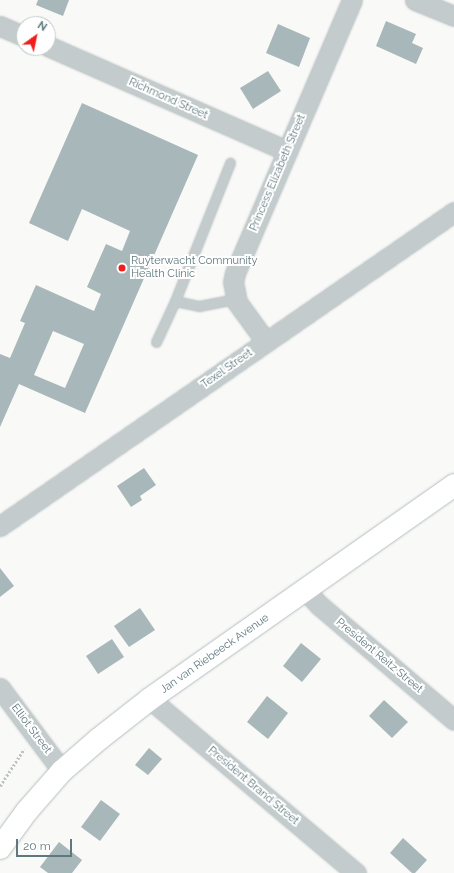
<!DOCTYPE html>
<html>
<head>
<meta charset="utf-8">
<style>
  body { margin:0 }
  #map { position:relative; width:454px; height:873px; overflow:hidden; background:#f9f9f7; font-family:Raleway,sans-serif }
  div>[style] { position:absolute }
  .building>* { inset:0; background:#a8b7b9 }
  .path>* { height:2.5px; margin-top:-1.25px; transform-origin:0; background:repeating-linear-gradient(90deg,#bcc1c3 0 2px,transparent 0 4px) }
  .roads { filter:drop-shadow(0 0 1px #b4bec0) drop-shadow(0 0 1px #b4bec0) }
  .lane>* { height:9px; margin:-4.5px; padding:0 4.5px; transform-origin:4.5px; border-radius:4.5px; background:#c4cbcd }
  .street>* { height:19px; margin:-9.5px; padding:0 9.5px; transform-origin:9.5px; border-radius:9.5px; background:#c4cbcd }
  .secondary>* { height:22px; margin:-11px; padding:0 11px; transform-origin:11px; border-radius:11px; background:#fff }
  .dots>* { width:11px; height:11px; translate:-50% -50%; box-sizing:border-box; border:2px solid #fff; border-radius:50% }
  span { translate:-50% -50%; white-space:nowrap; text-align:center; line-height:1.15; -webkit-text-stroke:4px #fff; paint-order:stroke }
  .street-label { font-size:11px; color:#5e787e }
  .poi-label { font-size:11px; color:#5e787e }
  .left { translate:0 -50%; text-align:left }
  .north { position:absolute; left:16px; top:16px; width:40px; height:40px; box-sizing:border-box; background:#fff; border:1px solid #bfc9cb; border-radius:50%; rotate:33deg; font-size:11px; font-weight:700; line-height:16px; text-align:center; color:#5e787e }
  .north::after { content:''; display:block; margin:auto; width:14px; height:18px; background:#f21e1e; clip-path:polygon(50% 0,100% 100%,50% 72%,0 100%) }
  .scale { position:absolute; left:16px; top:839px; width:56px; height:18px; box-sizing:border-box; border:2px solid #5e787e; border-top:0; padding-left:5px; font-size:12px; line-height:14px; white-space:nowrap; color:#5e787e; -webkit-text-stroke:3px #fff; paint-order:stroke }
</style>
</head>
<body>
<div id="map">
  <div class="building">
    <div style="clip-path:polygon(38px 0,69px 0,63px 16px,36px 5px)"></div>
    <div style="clip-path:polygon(386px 21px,416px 34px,412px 43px,423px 48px,416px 64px,376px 46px)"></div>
    <div style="clip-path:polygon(278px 24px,310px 38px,299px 67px,266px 53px)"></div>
    <div style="clip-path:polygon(268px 71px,281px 91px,253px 109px,240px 88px)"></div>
    <div style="clip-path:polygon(evenodd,82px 103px,198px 155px,85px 413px,19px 384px,0 427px,0 354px,10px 358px,25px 323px,20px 321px,36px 285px,94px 311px,101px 294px,87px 287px,106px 244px,122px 251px,130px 231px,82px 209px,68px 241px,29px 223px,82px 103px,53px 331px,84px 344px,65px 388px,34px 375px,53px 331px)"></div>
    <div style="clip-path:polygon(144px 468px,156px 485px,140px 496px,142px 500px,131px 507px,117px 486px)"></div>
    <div style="clip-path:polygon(0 568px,14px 586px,0 597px)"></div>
    <div style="clip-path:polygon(140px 608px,155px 630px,129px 647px,114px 626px)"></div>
    <div style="clip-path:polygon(112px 639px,124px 657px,98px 674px,86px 656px)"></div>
    <div style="clip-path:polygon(301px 643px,321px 659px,302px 682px,283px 666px)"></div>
    <div style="clip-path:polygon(267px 696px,288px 713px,268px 739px,247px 722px)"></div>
    <div style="clip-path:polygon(384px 700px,408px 722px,392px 738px,369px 716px)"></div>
    <div style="clip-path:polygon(149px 748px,162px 759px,148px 775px,135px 765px)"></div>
    <div style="clip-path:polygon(101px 800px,120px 814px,100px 841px,81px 827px)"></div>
    <div style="clip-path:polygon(403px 838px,427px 860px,415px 873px,412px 873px,390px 853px)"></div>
    <div style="clip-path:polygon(59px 842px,82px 860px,72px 873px,48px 873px,40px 867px)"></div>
  </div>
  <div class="path">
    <div style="left:0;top:786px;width:44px;rotate:-57deg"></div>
  </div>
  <div class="roads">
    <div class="lane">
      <div style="left:175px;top:301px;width:25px;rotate:12deg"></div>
      <div style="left:199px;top:306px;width:38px;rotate:-11deg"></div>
      <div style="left:156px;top:342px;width:45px;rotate:-65.1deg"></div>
      <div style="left:175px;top:301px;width:149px;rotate:-68.3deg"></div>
    </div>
    <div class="street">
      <div style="left:415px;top:0;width:42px;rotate:22.3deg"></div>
      <div style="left:0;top:26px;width:26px;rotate:23deg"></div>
      <div style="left:48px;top:46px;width:261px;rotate:23.7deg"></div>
      <div style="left:266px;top:342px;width:49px;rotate:-125.9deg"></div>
      <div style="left:237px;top:302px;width:20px;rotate:-101deg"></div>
      <div style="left:233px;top:282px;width:9px;rotate:-77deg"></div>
      <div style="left:235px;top:273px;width:297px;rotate:-66.8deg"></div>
      <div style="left:0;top:526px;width:552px;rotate:-34.67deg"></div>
      <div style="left:305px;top:590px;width:21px;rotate:47deg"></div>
      <div style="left:319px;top:605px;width:177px;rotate:40.4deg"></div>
      <div style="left:0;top:688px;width:104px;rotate:53.2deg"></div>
      <div style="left:150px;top:699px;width:270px;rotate:40.2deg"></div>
    </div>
    <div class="secondary">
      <div style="left:0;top:848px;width:46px;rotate:-53.9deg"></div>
      <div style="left:27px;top:811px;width:53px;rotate:-48.8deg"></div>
      <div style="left:62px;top:771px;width:49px;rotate:-40.9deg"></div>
      <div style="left:99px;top:739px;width:65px;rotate:-38.1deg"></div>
      <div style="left:150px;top:699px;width:372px;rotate:-35.1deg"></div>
    </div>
  </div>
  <div class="dots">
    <div style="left:122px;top:268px;background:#f21e1e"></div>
  </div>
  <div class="street-label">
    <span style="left:168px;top:99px;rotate:24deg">Richmond Street</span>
    <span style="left:278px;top:173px;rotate:-67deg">Princess Elizabeth Street</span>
    <span style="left:227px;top:369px;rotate:-35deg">Texel Street</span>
    <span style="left:215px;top:654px;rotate:-35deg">Jan van Riebeeck Avenue</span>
    <span style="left:379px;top:656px;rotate:40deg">President Reitz Street</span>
    <span style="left:31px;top:729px;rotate:53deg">Elliot Street</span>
    <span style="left:253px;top:786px;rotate:40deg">President Brand Street</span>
  </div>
  <div class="poi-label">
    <span class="left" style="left:131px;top:268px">Ruyterwacht Community<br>Health Clinic</span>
  </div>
  <div class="north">N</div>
  <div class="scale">20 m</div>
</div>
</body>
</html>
